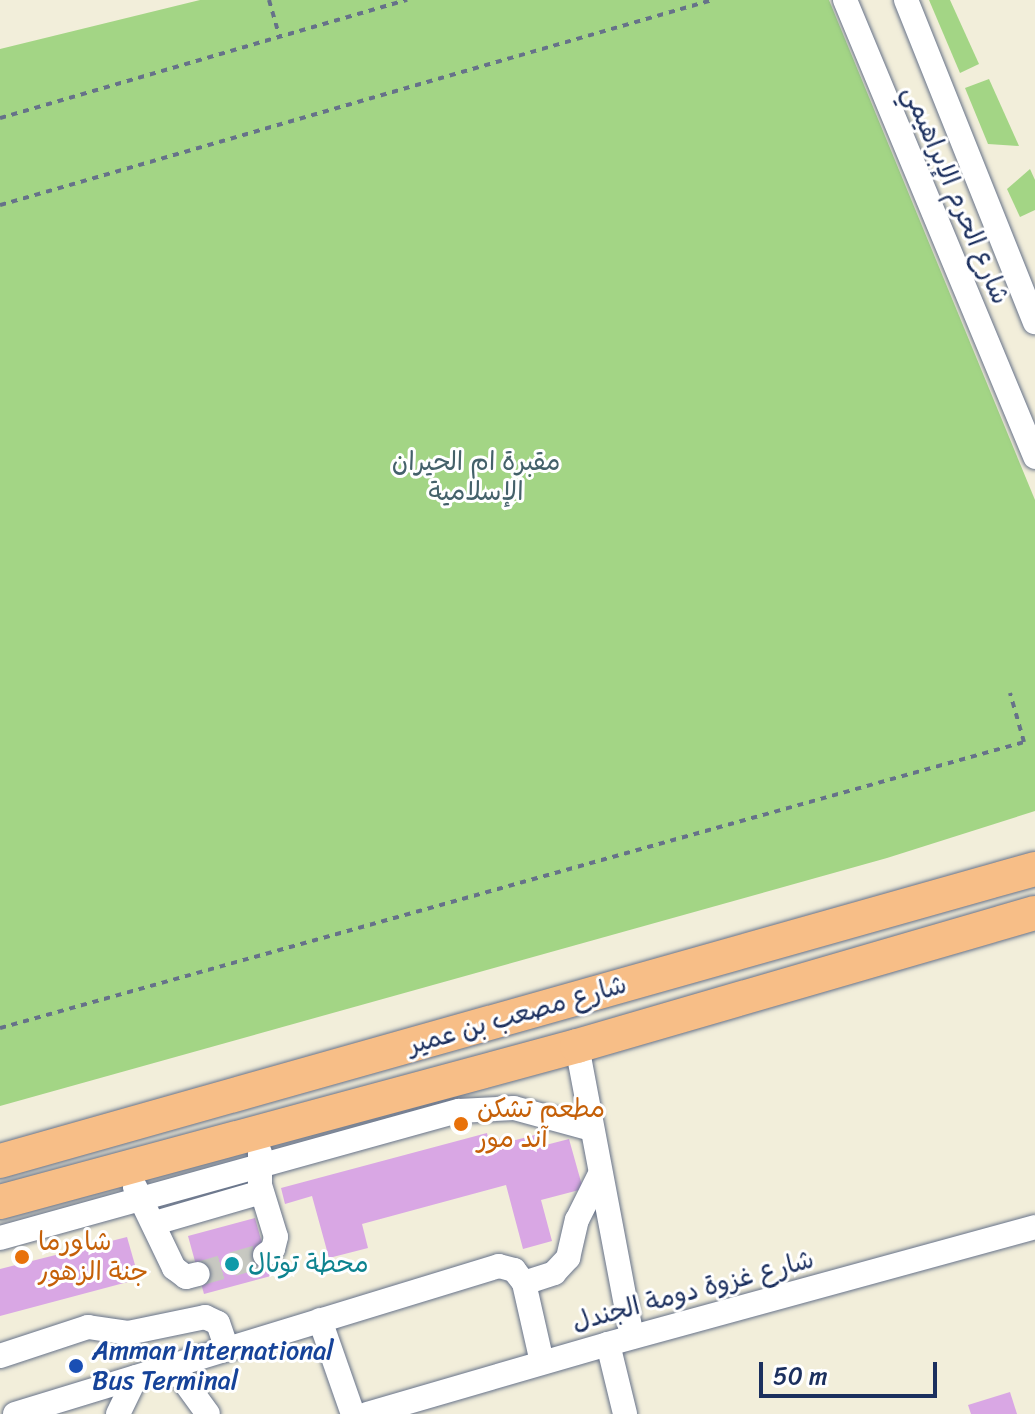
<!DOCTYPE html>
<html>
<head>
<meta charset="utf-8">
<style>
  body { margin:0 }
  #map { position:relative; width:1035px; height:1414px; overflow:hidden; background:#f2eeda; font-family:Sriracha,"Playpen Sans Arabic",sans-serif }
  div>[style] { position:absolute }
  .green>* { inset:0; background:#a3d585 }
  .building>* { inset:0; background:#d9a7e4 }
  .minor-tunnel>* { height:24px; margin-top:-12px; transform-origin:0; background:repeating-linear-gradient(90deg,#c7c8c1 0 24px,transparent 0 36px) }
  .path>* { height:4px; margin-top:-2px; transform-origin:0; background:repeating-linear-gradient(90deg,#667289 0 6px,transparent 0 12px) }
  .roads { filter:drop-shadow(0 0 2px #667289) drop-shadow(0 0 2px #667289) }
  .minor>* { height:24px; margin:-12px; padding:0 12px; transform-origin:12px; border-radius:12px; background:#fff }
  .highway>* { height:34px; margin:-17px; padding:0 17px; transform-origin:17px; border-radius:17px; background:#f7be87 }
  .dots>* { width:22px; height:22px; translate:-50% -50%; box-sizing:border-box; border:4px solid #fff; border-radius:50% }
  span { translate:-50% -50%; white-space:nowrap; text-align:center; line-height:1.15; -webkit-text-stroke:6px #fff; paint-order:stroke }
  .street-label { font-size:26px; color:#1b2f5e }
  .park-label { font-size:26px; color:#44616a }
  .food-label { font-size:26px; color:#c56008 }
  .left { translate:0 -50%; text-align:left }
  .culture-label { font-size:26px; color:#0d838f }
  .transit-label { font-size:26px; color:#164399 }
  .scale { position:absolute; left:759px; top:1362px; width:178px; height:36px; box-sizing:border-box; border:4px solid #1b2f5e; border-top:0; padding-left:10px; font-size:24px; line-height:28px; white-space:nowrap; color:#1b2f5e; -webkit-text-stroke:6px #fff; paint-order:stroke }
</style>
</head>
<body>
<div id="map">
  <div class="green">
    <div style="clip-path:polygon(200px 0,829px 0,1035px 500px,1035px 811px,887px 858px,0 1106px,0 49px)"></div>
    <div style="clip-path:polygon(929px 0,950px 0,979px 64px,960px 73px)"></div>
    <div style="clip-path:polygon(989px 79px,1019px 146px,988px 144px,965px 88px)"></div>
    <div style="clip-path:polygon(1030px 169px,1035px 180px,1035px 210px,1020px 217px,1007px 189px)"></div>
  </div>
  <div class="building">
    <div style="clip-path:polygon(487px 1133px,489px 1142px,502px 1138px,504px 1143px,535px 1135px,538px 1147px,569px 1139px,583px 1189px,541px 1200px,552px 1241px,523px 1249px,506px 1185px,362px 1224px,368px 1248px,329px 1258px,312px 1196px,285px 1204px,281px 1188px)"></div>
    <div style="clip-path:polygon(255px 1218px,271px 1276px,204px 1294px,188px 1236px)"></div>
    <div style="clip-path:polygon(127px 1237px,139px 1279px,0 1316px,0 1269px)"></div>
    <div style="clip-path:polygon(1010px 1392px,1017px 1414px,971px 1414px,968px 1405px)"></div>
  </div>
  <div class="minor-tunnel">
    <div style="left:198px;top:1274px;width:70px;rotate:-15.8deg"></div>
  </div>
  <div class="path">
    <div style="left:269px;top:0;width:37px;rotate:74deg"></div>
    <div style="left:0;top:118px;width:424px;rotate:-16.2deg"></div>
    <div style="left:0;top:205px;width:741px;rotate:-16.06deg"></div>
    <div style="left:0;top:1028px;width:1063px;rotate:-15.6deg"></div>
    <div style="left:1024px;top:742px;width:51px;rotate:-105.9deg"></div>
  </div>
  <div class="roads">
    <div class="minor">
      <div style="left:845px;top:0;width:495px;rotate:67.4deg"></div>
      <div style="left:906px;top:0;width:347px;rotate:68.2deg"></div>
      <div style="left:577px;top:1046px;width:296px;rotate:79.3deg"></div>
      <div style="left:260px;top:1153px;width:32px;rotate:90deg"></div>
      <div style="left:260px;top:1185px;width:54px;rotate:72.9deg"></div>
      <div style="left:276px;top:1237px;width:12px;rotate:104deg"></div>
      <div style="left:273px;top:1249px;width:10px;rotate:143deg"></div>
      <div style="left:135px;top:1187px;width:90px;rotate:64.3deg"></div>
      <div style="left:174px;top:1268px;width:15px;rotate:37deg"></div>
      <div style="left:186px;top:1277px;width:12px;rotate:-14deg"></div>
      <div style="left:155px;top:1223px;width:111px;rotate:-16.2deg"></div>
      <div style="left:0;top:1238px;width:476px;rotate:-15.5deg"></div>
      <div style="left:459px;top:1111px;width:55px;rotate:-3.1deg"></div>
      <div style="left:514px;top:1108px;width:81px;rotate:15.1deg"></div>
      <div style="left:524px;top:1283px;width:32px;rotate:-18deg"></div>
      <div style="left:554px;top:1273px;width:21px;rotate:-47deg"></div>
      <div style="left:568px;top:1258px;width:39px;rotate:-77deg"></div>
      <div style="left:577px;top:1220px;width:51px;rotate:-63.4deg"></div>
      <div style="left:320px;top:1320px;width:100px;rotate:70.7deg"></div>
      <div style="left:608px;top:1344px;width:72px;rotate:76.3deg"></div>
      <div style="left:0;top:1356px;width:93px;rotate:-18.2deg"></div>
      <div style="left:88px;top:1327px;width:40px;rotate:8.5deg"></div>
      <div style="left:128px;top:1333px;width:79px;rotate:-11.7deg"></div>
      <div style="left:205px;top:1317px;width:14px;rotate:25deg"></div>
      <div style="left:218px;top:1323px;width:28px;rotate:71deg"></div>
      <div style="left:173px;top:1366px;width:59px;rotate:53.9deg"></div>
      <div style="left:15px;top:1414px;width:506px;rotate:-17deg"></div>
      <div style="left:499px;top:1266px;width:16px;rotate:15deg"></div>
      <div style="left:514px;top:1270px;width:16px;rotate:52deg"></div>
      <div style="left:524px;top:1283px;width:81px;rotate:77.2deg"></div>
      <div style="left:118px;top:1414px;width:41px;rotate:-64.1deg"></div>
      <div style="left:367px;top:1414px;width:251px;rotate:-16.2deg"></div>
      <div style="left:608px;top:1344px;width:443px;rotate:-15.3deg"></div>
    </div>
    <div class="highway">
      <div style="left:0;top:1161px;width:1075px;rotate:-15.76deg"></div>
      <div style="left:0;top:1202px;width:598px;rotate:-15.13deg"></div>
      <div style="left:577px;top:1046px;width:477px;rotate:-16.2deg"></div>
    </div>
  </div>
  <div class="dots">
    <div style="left:461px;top:1124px;background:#e8710a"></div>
    <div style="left:22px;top:1257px;background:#e8710a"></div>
    <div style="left:232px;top:1264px;background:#0f9aa8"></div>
    <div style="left:76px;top:1366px;background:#1a4fb4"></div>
  </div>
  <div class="street-label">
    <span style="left:956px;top:195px;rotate:67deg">شارع الحرم الإبراهيمي</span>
    <span style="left:517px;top:1015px;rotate:-16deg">شارع مصعب بن عمير</span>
    <span style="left:693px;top:1291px;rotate:-15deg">شارع غزوة دومة الجندل</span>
  </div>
  <div class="park-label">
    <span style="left:476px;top:477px">مقبرة ام الحيران<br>الإسلامية</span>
  </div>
  <div class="food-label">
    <span class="left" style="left:477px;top:1124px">مطعم تشكن<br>آند مور</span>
    <span class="left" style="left:38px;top:1257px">شاورما<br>جنة الزهور</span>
  </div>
  <div class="culture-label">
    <span class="left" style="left:248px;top:1264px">محطة توتال</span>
  </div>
  <div class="transit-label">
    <span class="left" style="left:92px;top:1366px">Amman International<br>Bus Terminal</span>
  </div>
  <div class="scale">50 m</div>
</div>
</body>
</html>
